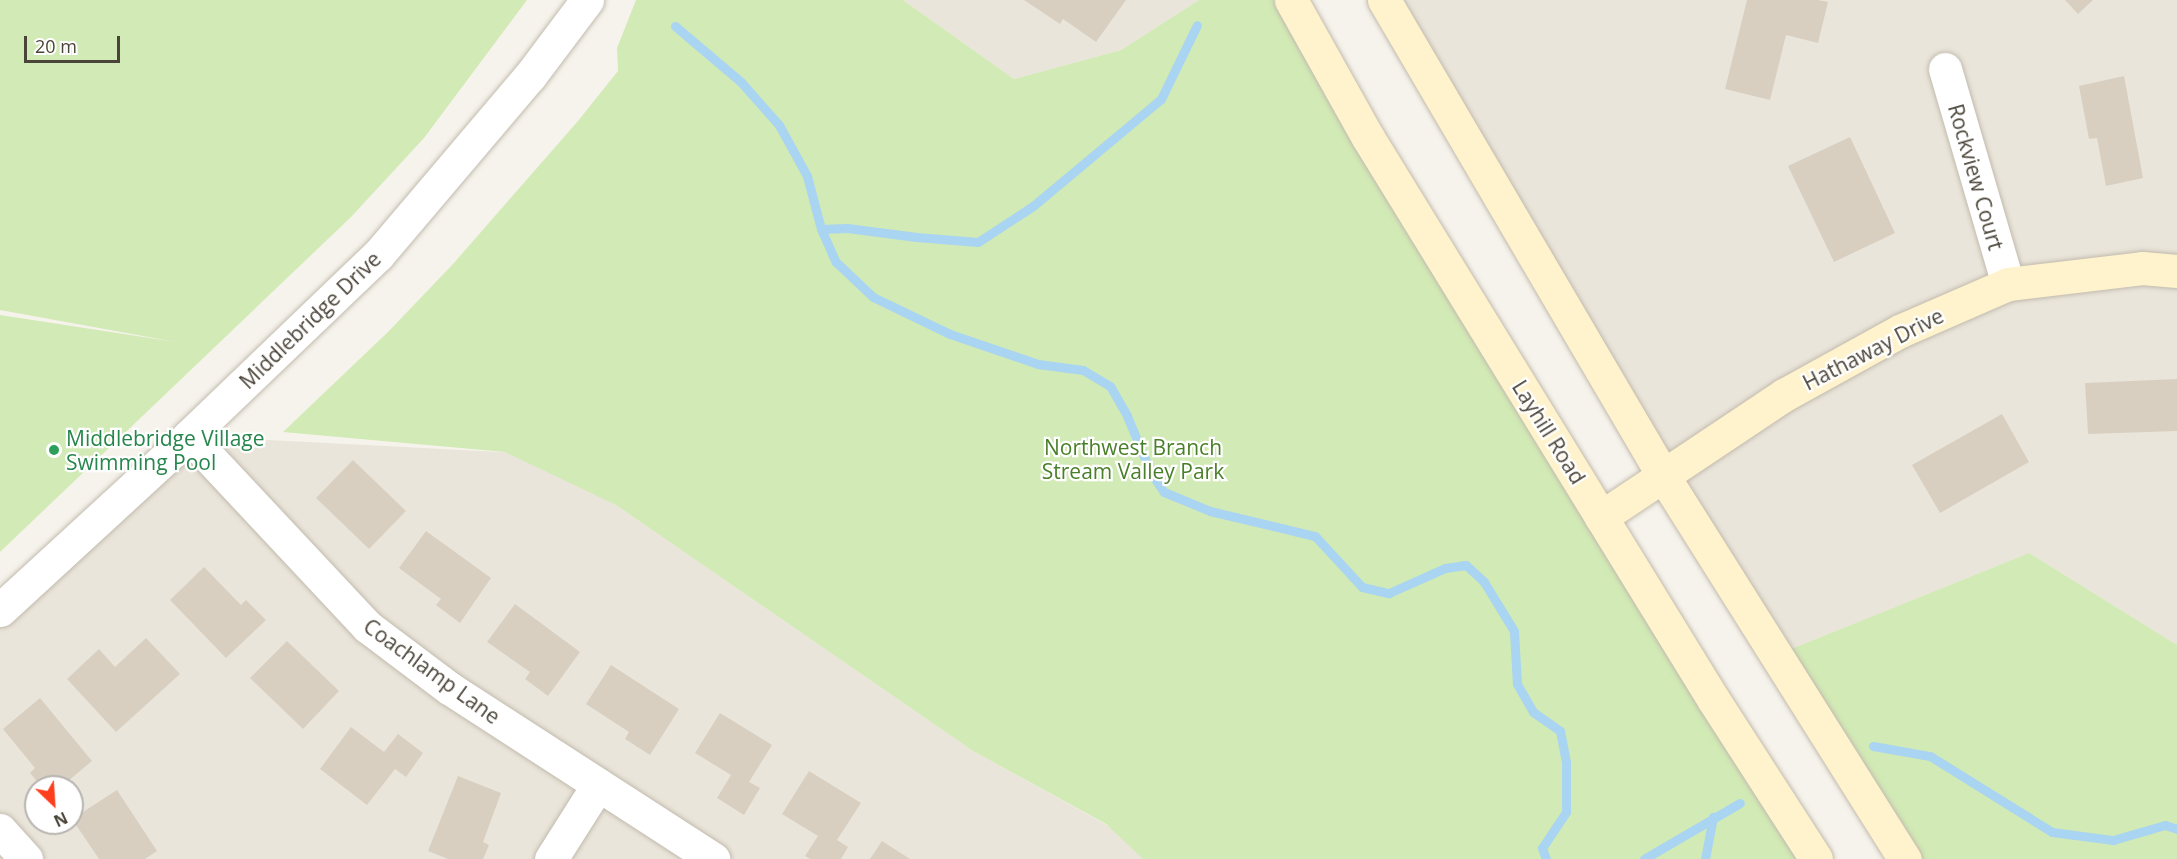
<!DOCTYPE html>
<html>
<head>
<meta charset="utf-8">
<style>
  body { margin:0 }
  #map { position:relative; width:2177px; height:859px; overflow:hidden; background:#f6f3ec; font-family:"Open Sans",sans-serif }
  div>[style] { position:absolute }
  .residential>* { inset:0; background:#eae5da }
  .green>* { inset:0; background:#d2eab5 }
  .stream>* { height:9px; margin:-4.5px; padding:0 4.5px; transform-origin:4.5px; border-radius:4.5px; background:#a9d4f2 }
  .building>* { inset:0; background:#d8cfc1 }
  .roads { filter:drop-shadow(0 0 2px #c2bbae) drop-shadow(0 0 2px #c2bbae) }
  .street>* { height:33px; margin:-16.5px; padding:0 16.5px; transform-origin:16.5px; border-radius:16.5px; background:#fff }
  .secondary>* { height:33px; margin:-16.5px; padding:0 16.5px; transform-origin:16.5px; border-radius:16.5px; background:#fff3cd }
  .dots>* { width:16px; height:16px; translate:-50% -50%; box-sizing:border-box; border:3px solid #fff; border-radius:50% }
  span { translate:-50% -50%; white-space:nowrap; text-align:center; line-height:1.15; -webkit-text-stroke:4.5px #fff; paint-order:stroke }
  .street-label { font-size:21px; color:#4b4439 }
  .leisure-label { font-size:21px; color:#27864d }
  .left { translate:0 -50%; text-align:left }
  .park-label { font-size:21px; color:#4a7f2a }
  .north { position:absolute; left:24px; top:775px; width:60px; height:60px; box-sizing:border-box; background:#fff; border:2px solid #b7b4b0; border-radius:50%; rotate:155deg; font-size:16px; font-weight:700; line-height:24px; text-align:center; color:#4b4439 }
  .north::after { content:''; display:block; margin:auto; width:21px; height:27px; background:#fc3f1d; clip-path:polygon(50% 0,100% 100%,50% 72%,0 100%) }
  .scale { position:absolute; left:24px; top:36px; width:96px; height:27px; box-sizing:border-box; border:3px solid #4b4439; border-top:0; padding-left:8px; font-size:18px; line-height:21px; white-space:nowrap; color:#4b4439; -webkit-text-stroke:4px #fff; paint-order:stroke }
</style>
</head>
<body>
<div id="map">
  <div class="residential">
    <div style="clip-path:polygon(903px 0,1199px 0,1121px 50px,1014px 79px)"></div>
    <div style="clip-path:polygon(1393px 0,2177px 0,2177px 645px,2029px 553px,1776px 655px)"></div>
    <div style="clip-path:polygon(evenodd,189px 436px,520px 453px,616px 505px,973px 751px,1168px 859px,0 859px,0 610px,189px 436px,36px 787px,72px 787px,72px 823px,36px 823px,36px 787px)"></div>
  </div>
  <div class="green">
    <div style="clip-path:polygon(0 0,527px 0,424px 138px,351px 217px,0 552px,0 315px,176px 342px,0 310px)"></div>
    <div style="clip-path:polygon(636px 0,903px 0,1014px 79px,1121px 50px,1199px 0,1291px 0,1816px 859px,1143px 859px,1106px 824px,973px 751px,616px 505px,505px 452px,283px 432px,388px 332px,453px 264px,578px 121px,618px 71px,617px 48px)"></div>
    <div style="clip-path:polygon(2029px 553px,2177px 645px,2177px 859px,1905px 859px,1776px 655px)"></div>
  </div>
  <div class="stream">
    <div style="left:675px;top:26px;width:87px;rotate:40.3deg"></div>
    <div style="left:741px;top:82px;width:57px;rotate:48.5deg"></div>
    <div style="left:779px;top:125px;width:58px;rotate:61.2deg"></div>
    <div style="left:807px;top:176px;width:55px;rotate:75.2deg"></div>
    <div style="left:821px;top:229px;width:36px;rotate:66deg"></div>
    <div style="left:836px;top:262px;width:51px;rotate:43.4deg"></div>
    <div style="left:873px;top:297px;width:85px;rotate:25.7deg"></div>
    <div style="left:950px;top:334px;width:93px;rotate:18.8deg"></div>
    <div style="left:1038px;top:364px;width:45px;rotate:7.6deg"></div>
    <div style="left:1083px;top:370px;width:31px;rotate:31deg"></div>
    <div style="left:1110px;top:386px;width:34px;rotate:60deg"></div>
    <div style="left:1127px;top:416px;width:62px;rotate:67.2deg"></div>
    <div style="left:1151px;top:473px;width:23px;rotate:56deg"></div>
    <div style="left:1164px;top:492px;width:50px;rotate:22.4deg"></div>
    <div style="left:1210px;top:511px;width:108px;rotate:13.4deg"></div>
    <div style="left:1315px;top:536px;width:69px;rotate:47.3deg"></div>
    <div style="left:1362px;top:587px;width:28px;rotate:13deg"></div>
    <div style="left:1389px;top:593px;width:61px;rotate:-24.1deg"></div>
    <div style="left:1445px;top:568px;width:21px;rotate:-8deg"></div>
    <div style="left:1466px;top:565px;width:25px;rotate:43deg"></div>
    <div style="left:1484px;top:582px;width:57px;rotate:58.5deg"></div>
    <div style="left:1514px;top:631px;width:53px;rotate:86.8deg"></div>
    <div style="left:1517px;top:684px;width:32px;rotate:60deg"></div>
    <div style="left:1533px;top:712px;width:33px;rotate:35deg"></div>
    <div style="left:1560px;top:731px;width:32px;rotate:79deg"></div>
    <div style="left:1566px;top:762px;width:50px;rotate:90deg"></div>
    <div style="left:1566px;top:812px;width:43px;rotate:123.7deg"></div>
    <div style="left:1542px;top:848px;width:12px;rotate:70deg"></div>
    <div style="left:821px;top:229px;width:26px;rotate:-2deg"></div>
    <div style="left:847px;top:228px;width:70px;rotate:7.4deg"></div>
    <div style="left:916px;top:237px;width:62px;rotate:4.6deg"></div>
    <div style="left:978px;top:242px;width:66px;rotate:-33.2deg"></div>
    <div style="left:1033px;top:206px;width:167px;rotate:-39.9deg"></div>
    <div style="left:1161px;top:99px;width:82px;rotate:-64.1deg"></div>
    <div style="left:1873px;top:746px;width:58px;rotate:10deg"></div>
    <div style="left:1930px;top:756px;width:144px;rotate:31.9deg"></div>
    <div style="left:2052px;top:832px;width:62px;rotate:7.5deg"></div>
    <div style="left:2113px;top:840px;width:54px;rotate:-16.1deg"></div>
    <div style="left:2165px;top:825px;width:13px;rotate:18deg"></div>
    <div style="left:1644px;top:859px;width:111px;rotate:-30.3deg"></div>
    <div style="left:1705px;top:859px;width:43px;rotate:-79.2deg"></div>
  </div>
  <div class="building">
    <div style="clip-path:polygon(1024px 0,1126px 0,1096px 42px,1063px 19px,1060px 24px)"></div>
    <div style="clip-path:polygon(1747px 0,1818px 0,1828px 2px,1818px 43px,1786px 35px,1770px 100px,1725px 89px)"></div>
    <div style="clip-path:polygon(2065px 0,2093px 0,2078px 14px)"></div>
    <div style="clip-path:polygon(2124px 76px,2143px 178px,2106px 186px,2097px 138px,2089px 139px,2079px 86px)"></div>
    <div style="clip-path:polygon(1850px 137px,1895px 233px,1834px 262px,1788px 166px)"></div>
    <div style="clip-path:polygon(2177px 379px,2177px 431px,2088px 434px,2085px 383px)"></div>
    <div style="clip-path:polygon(2002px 414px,2029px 462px,1940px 513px,1912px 465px)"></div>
    <div style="clip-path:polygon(353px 460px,406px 511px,369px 549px,316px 498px)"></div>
    <div style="clip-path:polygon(426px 531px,491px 578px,460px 623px,436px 605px,441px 599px,399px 568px)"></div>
    <div style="clip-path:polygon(204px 567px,241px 605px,246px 600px,266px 620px,226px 658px,170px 600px)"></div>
    <div style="clip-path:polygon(515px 604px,580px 652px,548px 696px,525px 679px,530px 672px,487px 642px)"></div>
    <div style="clip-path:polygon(146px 638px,180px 674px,116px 732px,67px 679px,99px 649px,115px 667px)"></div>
    <div style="clip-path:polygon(287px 641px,339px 691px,303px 729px,250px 678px)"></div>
    <div style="clip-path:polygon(611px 665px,679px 709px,650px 755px,625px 739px,629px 732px,586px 704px)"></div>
    <div style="clip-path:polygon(40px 698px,92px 761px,61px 787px,42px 787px,30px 773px,35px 768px,3px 729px)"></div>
    <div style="clip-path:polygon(720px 713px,772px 745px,749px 782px,760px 788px,744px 815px,717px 798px,731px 775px,695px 753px)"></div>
    <div style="clip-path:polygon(351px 727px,384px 752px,398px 734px,423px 753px,406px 777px,395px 769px,367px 805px,320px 769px)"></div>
    <div style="clip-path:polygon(809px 771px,861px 803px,837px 840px,848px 847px,841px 859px,810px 859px,805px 856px,818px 836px,782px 814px)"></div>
    <div style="clip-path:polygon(458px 776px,501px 793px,483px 842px,489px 845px,483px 859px,448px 859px,428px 851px)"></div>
    <div style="clip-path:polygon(117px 790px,157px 851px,145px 859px,99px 859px,72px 819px)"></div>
    <div style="clip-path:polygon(882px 841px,910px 859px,870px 859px)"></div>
  </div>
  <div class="roads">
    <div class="street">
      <div style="left:1945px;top:69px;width:224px;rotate:73.7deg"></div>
      <div style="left:189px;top:436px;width:262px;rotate:46.9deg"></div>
      <div style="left:368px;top:627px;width:101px;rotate:37deg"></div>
      <div style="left:449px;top:688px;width:315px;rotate:32.9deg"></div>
      <div style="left:0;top:610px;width:257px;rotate:-42.6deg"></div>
      <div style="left:189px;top:436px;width:262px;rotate:-43.8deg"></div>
      <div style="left:378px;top:255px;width:235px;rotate:-49.7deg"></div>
      <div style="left:530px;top:76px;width:95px;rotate:-53.1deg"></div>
      <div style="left:0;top:830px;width:39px;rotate:48deg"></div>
      <div style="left:551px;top:859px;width:88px;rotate:-57.6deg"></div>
    </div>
    <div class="secondary">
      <div style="left:1291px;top:0;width:156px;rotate:60.8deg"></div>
      <div style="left:1367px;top:136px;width:661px;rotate:58.43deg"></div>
      <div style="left:1713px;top:699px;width:190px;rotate:57.2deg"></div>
      <div style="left:1384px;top:0;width:553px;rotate:59.59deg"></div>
      <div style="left:1664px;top:477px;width:452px;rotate:57.8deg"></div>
      <div style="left:1601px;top:517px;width:220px;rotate:-33.7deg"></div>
      <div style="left:1784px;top:395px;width:132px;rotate:-28.9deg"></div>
      <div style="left:1900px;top:331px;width:118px;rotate:-23.5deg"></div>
      <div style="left:2008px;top:284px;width:135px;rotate:-6.8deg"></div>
      <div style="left:2142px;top:268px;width:35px;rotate:5deg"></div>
    </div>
  </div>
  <div class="dots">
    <div style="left:54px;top:450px;background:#2e9e5b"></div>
  </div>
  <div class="street-label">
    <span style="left:1976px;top:177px;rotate:74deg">Rockview Court</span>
    <span style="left:310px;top:320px;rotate:-44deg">Middlebridge Drive</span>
    <span style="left:1873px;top:349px;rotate:-27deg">Hathaway Drive</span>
    <span style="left:1549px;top:432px;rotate:58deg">Layhill Road</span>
    <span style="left:432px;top:671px;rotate:36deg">Coachlamp Lane</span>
  </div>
  <div class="leisure-label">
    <span class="left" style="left:66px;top:450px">Middlebridge Village<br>Swimming Pool</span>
  </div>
  <div class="park-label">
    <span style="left:1133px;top:459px">Northwest Branch<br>Stream Valley Park</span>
  </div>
  <div class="north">N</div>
  <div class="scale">20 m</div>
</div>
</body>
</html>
